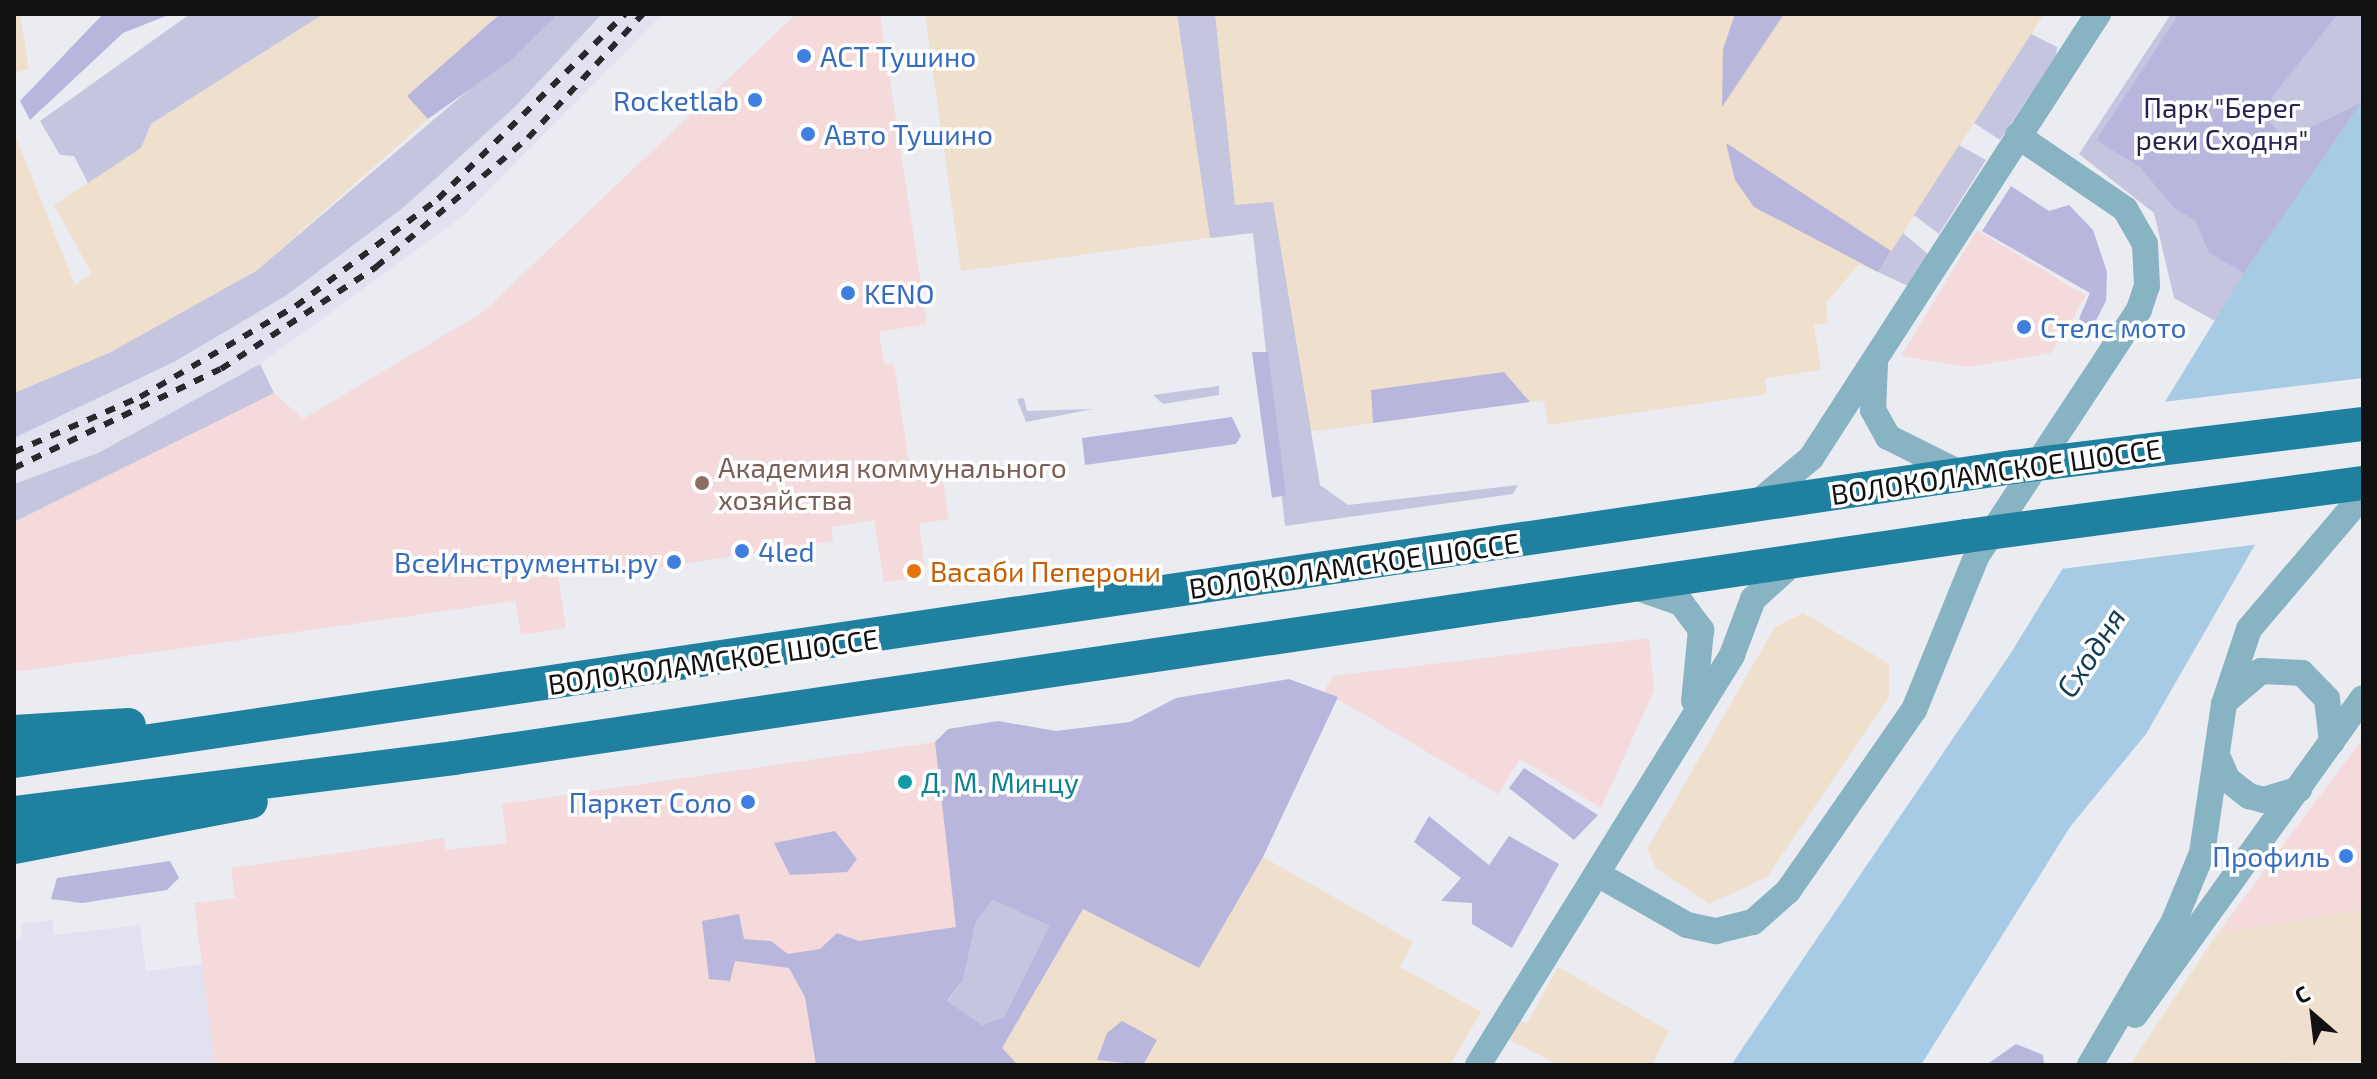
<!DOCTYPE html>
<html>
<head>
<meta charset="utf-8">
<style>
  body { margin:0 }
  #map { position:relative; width:2377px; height:1079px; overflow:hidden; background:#ebebf2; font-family:"Exo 2",sans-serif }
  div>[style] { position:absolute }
  .commercial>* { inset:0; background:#f5dadb }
  .industrial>* { inset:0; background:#efdfcd }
  .built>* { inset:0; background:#e1e1f0 }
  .green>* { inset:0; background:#c6c5e0 }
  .forest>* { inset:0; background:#b8b6dc }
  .water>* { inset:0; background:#a7cbe5 }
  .pier>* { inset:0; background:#ebebf2 }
  .minor>* { height:26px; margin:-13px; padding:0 13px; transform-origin:13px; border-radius:13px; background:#88b3c3 }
  .major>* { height:34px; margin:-17px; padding:0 17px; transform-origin:17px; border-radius:17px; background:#1f819f }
  .rail>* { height:6px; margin-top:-3px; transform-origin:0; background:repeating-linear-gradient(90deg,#29292d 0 10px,transparent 0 20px) }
  .major-bridge>* { height:34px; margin:-17px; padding:0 17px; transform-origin:17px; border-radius:17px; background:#1f819f }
  .dots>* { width:22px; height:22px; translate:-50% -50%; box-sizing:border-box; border:4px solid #fff; border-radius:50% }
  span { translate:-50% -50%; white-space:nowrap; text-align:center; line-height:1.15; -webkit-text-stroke:7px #fff; paint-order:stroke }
  .shop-label { font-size:28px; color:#366cbe }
  .left { translate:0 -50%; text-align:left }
  .right { translate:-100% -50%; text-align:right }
  .park-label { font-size:28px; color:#2a2251 }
  .education-label { font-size:28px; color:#785e54 }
  .street-label { font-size:28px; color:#111114 }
  .food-label { font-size:28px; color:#c56008 }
  .culture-label { font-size:28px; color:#0d838f }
  .water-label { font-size:30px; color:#113d58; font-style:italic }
  .frame { position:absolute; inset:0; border:16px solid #111114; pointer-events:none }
  .north { position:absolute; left:2273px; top:975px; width:80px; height:80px; -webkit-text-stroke:6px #fff; paint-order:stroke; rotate:332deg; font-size:22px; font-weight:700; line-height:32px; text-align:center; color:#111114 }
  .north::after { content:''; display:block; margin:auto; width:28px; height:36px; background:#111114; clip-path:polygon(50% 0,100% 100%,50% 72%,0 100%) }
</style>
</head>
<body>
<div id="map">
  <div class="commercial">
    <div style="clip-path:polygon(796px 14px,880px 14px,927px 324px,879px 332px,884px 364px,894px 363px,910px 471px,929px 468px,932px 483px,943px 482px,949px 519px,919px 524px,926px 576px,884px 582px,874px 520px,831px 527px,833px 541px,599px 577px,597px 563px,557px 569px,566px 628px,521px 635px,515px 601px,14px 672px,14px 522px,274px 393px,303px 419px,483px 312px)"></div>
    <div style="clip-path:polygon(1977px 230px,2086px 296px,2051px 353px,1968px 367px,1901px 356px)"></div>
    <div style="clip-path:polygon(1649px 638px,1654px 691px,1601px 808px,1520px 759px,1498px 794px,1324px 691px,1333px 676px)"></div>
    <div style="clip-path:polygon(2363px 738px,2363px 910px,2217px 934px)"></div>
    <div style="clip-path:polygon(935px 742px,962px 973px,806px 997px,816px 1065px,215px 1065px,194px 903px,235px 898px,231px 868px,444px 838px,446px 850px,507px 843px,502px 804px)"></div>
  </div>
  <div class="industrial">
    <div style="clip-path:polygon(14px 14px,20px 14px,29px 69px,14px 73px)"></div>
    <div style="clip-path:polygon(323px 14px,500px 14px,408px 95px,428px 119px,256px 271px,109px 353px,14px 393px,14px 132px,75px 285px,92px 274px,54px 205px,141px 148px,151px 124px)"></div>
    <div style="clip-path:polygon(925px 14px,2044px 14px,1878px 272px,1859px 264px,1826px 303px,1828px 323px,1814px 325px,1821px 370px,1765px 378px,1767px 394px,1548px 425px,1544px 400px,1278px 436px,1253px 232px,961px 271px)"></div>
    <div style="clip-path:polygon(1803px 613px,1889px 664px,1889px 697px,1767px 877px,1709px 904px,1656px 868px,1647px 849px,1775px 627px)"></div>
    <div style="clip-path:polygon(1263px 857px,1413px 942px,1400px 967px,1481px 1012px,1450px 1065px,992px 1065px,1083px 909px,1199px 968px)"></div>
    <div style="clip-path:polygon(2363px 910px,2363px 1061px,2130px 1065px,2217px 934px)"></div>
    <div style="clip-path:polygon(1558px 967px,1669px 1031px,1652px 1065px,1559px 1065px,1504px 1037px,1515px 1018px,1527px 1024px)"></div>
  </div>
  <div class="built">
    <div style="clip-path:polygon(602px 14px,663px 14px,463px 216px,260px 364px,98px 453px,14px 484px,14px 438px,174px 362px,287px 295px,404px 207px,515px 107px)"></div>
    <div style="clip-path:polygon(52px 920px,54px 935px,140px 925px,146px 971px,202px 964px,215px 1065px,14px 1065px,14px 940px,23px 939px,21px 924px)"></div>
  </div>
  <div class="green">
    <div style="clip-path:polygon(190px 14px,323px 14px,151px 124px,141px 148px,88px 183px,74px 156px,60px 155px,40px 121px)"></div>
    <div style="clip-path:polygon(558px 14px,602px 14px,515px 107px,404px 207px,287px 295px,174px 362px,14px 438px,14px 393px,109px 353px,256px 271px)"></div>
    <div style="clip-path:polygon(1177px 14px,1215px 14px,1235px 205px,1273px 202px,1320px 485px,1348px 505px,1518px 485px,1513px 494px,1285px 526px,1253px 233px,1210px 238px)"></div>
    <div style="clip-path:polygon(2171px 14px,2363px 14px,2363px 100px,2215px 321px,2174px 298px,2154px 213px,2079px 154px)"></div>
    <div style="clip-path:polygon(2031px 34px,2057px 47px,2056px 56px,2000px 140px,1974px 123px)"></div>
    <div style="clip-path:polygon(1959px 145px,1986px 160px,1939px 234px,1914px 215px)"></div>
    <div style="clip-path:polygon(1903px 233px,1929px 255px,1908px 286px,1878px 272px)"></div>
    <div style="clip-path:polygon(260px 364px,274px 393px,14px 522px,14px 484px,98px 453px)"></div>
    <div style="clip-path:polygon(1219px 386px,1219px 395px,1163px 404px,1153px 395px)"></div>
    <div style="clip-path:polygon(1024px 398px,1027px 411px,1093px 409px,1026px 422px,1017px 399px)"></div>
    <div style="clip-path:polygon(993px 900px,1049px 926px,1004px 1017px,982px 1025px,947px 1002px,963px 980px,976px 922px)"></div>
  </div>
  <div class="forest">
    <div style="clip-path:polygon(103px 14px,171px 14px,123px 33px,30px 120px,20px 101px)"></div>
    <div style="clip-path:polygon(500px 14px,558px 14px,512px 59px,428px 119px,407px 96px)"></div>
    <div style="clip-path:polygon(1735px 14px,1784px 14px,1722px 107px,1723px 49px)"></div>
    <div style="clip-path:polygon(2179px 14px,2338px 14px,2272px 97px,2270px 122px,2285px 140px,2362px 102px,2244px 273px,2209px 253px,2195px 220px,2174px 208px,2140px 167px,2096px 140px)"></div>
    <div style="clip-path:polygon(1726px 143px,1891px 251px,1878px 272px,1754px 207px,1735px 180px)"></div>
    <div style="clip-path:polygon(2011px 186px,2049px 211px,2069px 205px,2093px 230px,2107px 272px,2106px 301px,2092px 328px,2079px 319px,2090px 293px,1982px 231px)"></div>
    <div style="clip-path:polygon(1252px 352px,1268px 352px,1286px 495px,1272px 498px)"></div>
    <div style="clip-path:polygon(1504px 372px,1530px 402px,1373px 423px,1371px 390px)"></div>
    <div style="clip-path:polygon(1232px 417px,1241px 436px,1236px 444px,1085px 465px,1082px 438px)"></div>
    <div style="clip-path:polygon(evenodd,1289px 679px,1338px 697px,1263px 857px,1199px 968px,1083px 909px,1002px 1048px,1018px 1065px,816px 1065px,805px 997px,789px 968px,735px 961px,730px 981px,709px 979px,702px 921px,739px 914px,744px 939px,771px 941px,788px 954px,820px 949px,837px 933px,859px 941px,956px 927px,935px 742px,948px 729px,998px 721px,1056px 731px,1130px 722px,1176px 698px,1289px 679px,993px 900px,1049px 926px,1004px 1017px,982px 1025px,947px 1001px,963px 980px,976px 922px,993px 900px)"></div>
    <div style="clip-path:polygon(1524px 768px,1598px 815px,1574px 840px,1509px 788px)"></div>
    <div style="clip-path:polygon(1429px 816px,1489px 865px,1509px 836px,1559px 864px,1512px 948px,1472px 924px,1472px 903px,1441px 901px,1461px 878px,1414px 842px)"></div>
    <div style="clip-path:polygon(835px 831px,857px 859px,847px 872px,790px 875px,774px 843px)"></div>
    <div style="clip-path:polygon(170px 861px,179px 878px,167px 890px,82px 903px,51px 899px,57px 878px)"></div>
    <div style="clip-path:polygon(1122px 1021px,1157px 1040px,1143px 1065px,1097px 1060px,1107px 1033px)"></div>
    <div style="clip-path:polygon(2016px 1044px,2043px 1055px,2044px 1065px,1986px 1065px)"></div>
  </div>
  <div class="water">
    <div style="clip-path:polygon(2363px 100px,2363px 382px,2264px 529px,2146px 734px,2070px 827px,1921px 1065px,1731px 1065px,2009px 656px,2244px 273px)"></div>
  </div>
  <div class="pier">
    <div style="clip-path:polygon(2363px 378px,2363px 389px,2261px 544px,2061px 569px,2163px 402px)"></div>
  </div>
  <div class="minor">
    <div style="left:1875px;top:363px;width:47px;rotate:92.4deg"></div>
    <div style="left:1873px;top:410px;width:31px;rotate:61deg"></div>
    <div style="left:1888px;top:437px;width:83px;rotate:26.6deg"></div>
    <div style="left:1756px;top:504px;width:72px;rotate:-39.9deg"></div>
    <div style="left:1811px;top:458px;width:529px;rotate:-57.12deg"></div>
    <div style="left:1638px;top:588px;width:46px;rotate:19.2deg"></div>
    <div style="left:1681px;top:603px;width:34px;rotate:53deg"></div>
    <div style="left:1701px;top:630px;width:71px;rotate:95.6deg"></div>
    <div style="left:2226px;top:701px;width:46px;rotate:-40.6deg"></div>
    <div style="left:2261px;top:671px;width:41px;rotate:2.8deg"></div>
    <div style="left:2302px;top:673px;width:36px;rotate:46deg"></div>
    <div style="left:2327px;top:699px;width:43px;rotate:83.4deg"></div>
    <div style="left:2217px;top:755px;width:26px;rotate:67deg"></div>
    <div style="left:2227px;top:779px;width:28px;rotate:38deg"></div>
    <div style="left:2249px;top:796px;width:16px;rotate:15deg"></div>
    <div style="left:2264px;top:800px;width:37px;rotate:-17deg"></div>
    <div style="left:1599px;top:875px;width:101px;rotate:29.6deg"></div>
    <div style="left:1687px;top:925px;width:30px;rotate:12deg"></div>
    <div style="left:1716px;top:931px;width:38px;rotate:-14deg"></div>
    <div style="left:1753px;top:922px;width:47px;rotate:-41.5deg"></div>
    <div style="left:1788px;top:891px;width:221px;rotate:-55.2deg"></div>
    <div style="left:1914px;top:710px;width:165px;rotate:-67.9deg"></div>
    <div style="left:1976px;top:557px;width:296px;rotate:-56.6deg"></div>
    <div style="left:2139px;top:310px;width:25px;rotate:-72deg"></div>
    <div style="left:2147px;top:286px;width:42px;rotate:-92.7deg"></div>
    <div style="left:2145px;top:244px;width:40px;rotate:-119.7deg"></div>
    <div style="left:2125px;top:209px;width:130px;rotate:-145.7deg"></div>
    <div style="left:2135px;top:1015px;width:390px;rotate:-54.3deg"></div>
    <div style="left:1478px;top:1065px;width:482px;rotate:-58.2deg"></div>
    <div style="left:1732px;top:655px;width:60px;rotate:-69.4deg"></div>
    <div style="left:1753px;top:599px;width:54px;rotate:-42deg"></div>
    <div style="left:2090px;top:1065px;width:167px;rotate:-59.7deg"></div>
    <div style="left:2174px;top:921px;width:74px;rotate:-67.6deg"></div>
    <div style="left:2202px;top:853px;width:151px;rotate:-81.6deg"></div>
    <div style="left:2224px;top:704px;width:79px;rotate:-71.6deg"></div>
    <div style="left:2249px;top:629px;width:176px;rotate:-49.6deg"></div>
  </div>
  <div class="major">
    <div style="left:14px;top:732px;width:115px;rotate:-3.5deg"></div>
    <div style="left:14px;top:761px;width:2021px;rotate:-8.37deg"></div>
    <div style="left:14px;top:813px;width:443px;rotate:-7.1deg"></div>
    <div style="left:454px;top:758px;width:1528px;rotate:-8.35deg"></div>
    <div style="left:14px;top:847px;width:241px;rotate:-10.8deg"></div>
  </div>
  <div class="rail">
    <div style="left:14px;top:452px;width:137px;rotate:-23.6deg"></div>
    <div style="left:140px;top:397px;width:181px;rotate:-30.3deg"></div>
    <div style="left:296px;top:306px;width:178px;rotate:-37deg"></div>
    <div style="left:438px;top:199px;width:263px;rotate:-44.7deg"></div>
    <div style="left:14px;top:468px;width:229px;rotate:-25.6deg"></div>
    <div style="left:221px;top:369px;width:186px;rotate:-33.3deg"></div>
    <div style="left:376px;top:267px;width:199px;rotate:-40.3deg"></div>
    <div style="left:528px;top:138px;width:169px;rotate:-47.2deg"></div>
  </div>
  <div class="major-bridge">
    <div style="left:2013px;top:467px;width:353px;rotate:-7deg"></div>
    <div style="left:1966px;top:536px;width:401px;rotate:-7.6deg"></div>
  </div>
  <div class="dots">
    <div style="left:804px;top:56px;background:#3f7fe0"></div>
    <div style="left:755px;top:100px;background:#3f7fe0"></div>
    <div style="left:808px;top:134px;background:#3f7fe0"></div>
    <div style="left:848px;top:293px;background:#3f7fe0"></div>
    <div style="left:2024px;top:327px;background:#3f7fe0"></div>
    <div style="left:702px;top:483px;background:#8d6e63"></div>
    <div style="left:742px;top:551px;background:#3f7fe0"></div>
    <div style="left:674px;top:562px;background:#3f7fe0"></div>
    <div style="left:914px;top:571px;background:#e8710a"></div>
    <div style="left:905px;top:782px;background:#0f9aa8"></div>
    <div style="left:748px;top:802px;background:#3f7fe0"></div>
    <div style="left:2346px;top:856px;background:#3f7fe0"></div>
  </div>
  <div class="shop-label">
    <span class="left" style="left:820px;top:56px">АСТ Тушино</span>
    <span class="right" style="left:739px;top:100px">Rocketlab</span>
    <span class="left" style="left:824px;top:134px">Авто Тушино</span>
    <span class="left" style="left:864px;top:293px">KENO</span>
    <span class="left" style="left:2040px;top:327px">Стелс мото</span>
    <span class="left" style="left:758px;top:551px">4led</span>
    <span class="right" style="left:658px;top:562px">ВсеИнструменты.ру</span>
    <span class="right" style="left:732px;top:802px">Паркет Соло</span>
    <span class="right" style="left:2330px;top:856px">Профиль</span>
  </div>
  <div class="park-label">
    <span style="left:2222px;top:123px">Парк "Берег<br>реки Сходня"</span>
  </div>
  <div class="education-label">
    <span class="left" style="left:718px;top:483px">Академия коммунального<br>хозяйства</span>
  </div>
  <div class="street-label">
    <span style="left:1996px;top:471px;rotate:-8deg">ВОЛОКОЛАМСКОЕ ШОССЕ</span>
    <span style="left:1354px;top:565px;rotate:-8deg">ВОЛОКОЛАМСКОЕ ШОССЕ</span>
    <span style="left:713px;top:661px;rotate:-8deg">ВОЛОКОЛАМСКОЕ ШОССЕ</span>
  </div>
  <div class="food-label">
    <span class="left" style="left:930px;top:571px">Васаби Пеперони</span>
  </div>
  <div class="culture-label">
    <span class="left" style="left:921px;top:782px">Д. М. Минцу</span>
  </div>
  <div class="water-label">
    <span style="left:2090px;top:652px;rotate:-57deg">Сходня</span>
  </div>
  <div class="frame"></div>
  <div class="north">С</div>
</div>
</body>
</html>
